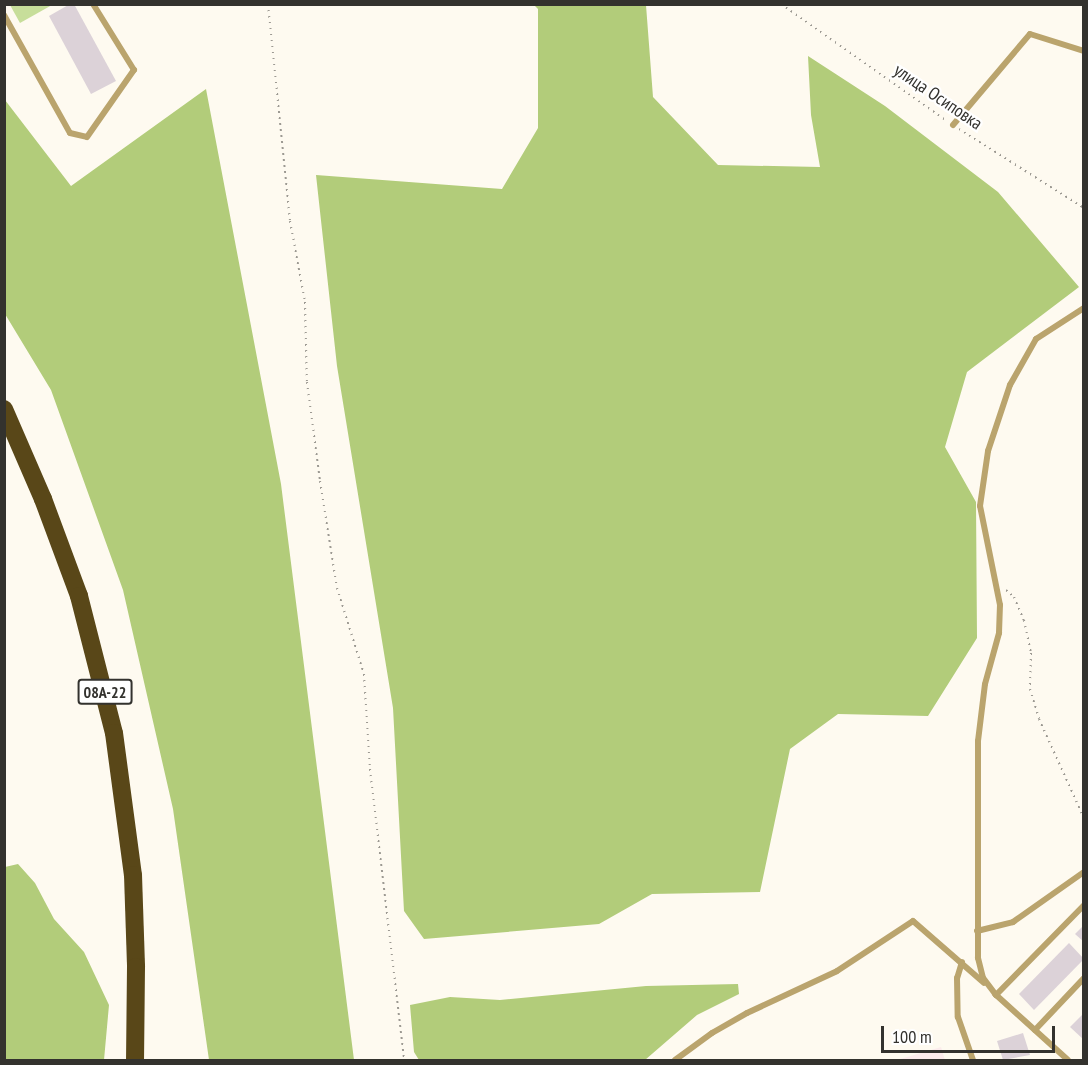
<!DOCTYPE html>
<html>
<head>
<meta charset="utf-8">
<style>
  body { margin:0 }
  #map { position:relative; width:1088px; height:1065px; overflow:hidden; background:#fefaf0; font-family:"PT Sans Narrow",sans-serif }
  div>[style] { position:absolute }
  .industrial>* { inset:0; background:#fcecec }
  .green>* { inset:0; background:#c7de9a }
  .forest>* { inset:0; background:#b2cc7a }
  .building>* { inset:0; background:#dcd2d8 }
  .path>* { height:2px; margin-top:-1px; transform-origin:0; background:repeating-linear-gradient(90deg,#9c9992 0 1.5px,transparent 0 6px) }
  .lane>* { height:6px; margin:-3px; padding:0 3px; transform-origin:3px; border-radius:3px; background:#baa46d }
  .highway>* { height:18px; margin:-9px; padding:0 9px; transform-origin:9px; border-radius:9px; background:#594718 }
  span { translate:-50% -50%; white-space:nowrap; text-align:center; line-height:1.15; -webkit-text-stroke:4.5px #fff; paint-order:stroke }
  .shield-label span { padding:2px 4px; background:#fff; border:2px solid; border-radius:4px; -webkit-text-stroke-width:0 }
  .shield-label { font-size:16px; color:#33322e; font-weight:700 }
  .street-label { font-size:18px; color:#33322e }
  .frame { position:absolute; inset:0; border:6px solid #33322e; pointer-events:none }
  .scale { position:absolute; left:881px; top:1026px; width:174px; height:27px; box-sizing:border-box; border:3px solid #33322e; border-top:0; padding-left:8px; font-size:18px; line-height:21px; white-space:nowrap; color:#33322e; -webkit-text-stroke:4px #fff; paint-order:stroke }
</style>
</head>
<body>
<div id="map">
  <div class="industrial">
    <div style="clip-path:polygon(941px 1047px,945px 1060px,897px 1060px)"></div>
  </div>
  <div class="green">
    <div style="clip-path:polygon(10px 5px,52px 5px,20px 23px)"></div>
  </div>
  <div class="forest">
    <div style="clip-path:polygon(534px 5px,646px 5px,653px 97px,718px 165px,820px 167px,811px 115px,808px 56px,885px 106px,998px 192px,1079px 287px,967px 372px,945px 447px,976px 502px,977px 638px,928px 716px,838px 714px,790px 749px,760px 892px,652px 894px,599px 924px,424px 939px,404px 911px,393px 708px,337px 366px,316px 175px,502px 189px,538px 128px,538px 9px)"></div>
    <div style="clip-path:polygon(206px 89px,281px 484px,354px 1060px,209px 1060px,173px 809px,123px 590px,51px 390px,5px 314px,5px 100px,71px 186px)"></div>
    <div style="clip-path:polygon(18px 864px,35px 883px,54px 919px,84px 952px,109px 1005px,104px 1060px,5px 1060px,5px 867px)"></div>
    <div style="clip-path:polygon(738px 984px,739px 994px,697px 1015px,645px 1060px,419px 1060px,414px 1052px,410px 1005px,450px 997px,500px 1000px,646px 986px)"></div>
  </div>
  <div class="building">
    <div style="clip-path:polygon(70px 4px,74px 4px,116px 81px,91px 94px,49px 16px)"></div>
    <div style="clip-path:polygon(1084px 925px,1084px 942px,1075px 934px)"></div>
    <div style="clip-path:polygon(1069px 943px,1084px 959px,1034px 1010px,1019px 994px)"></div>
    <div style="clip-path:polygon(1084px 1013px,1084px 1040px,1070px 1027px)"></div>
    <div style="clip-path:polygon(1023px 1033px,1030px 1055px,1003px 1060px,997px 1041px)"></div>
  </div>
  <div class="path">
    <div style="left:268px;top:4px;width:218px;rotate:84.2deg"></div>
    <div style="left:290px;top:221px;width:82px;rotate:79.5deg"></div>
    <div style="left:305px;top:302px;width:80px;rotate:88.6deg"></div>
    <div style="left:307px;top:382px;width:100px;rotate:82.5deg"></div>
    <div style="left:320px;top:481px;width:108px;rotate:81deg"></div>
    <div style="left:337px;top:588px;width:90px;rotate:72.6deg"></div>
    <div style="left:364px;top:674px;width:95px;rotate:86.4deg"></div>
    <div style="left:370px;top:769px;width:293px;rotate:83.3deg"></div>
    <div style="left:781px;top:4px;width:203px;rotate:35.2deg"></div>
    <div style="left:959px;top:129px;width:148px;rotate:32.3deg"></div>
    <div style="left:1006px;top:590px;width:11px;rotate:41deg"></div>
    <div style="left:1014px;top:597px;width:25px;rotate:67deg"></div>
    <div style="left:1024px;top:620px;width:34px;rotate:78deg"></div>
    <div style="left:1031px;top:653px;width:36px;rotate:92deg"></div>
    <div style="left:1030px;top:689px;width:31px;rotate:73deg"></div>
    <div style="left:1039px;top:719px;width:109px;rotate:65.6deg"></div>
  </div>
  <div class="lane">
    <div style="left:4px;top:15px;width:135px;rotate:60.8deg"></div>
    <div style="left:70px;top:133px;width:17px;rotate:13deg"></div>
    <div style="left:87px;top:137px;width:82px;rotate:-55deg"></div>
    <div style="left:134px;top:70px;width:78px;rotate:-121.8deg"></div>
    <div style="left:953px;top:125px;width:119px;rotate:-49.8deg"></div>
    <div style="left:1030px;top:34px;width:57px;rotate:17.5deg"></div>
    <div style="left:977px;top:931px;width:37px;rotate:-14deg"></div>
    <div style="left:1013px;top:922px;width:87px;rotate:-35.2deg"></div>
    <div style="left:962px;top:962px;width:17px;rotate:107deg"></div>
    <div style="left:957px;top:978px;width:39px;rotate:89deg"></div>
    <div style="left:958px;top:1017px;width:46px;rotate:70.8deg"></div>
    <div style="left:995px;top:994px;width:98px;rotate:42.1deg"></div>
    <div style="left:996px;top:995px;width:21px;rotate:-127deg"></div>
    <div style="left:983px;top:978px;width:21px;rotate:-104deg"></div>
    <div style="left:978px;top:958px;width:217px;rotate:-90deg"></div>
    <div style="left:978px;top:741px;width:57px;rotate:-83deg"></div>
    <div style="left:985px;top:684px;width:53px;rotate:-74.6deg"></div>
    <div style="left:999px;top:633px;width:28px;rotate:-88deg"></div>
    <div style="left:1000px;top:605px;width:101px;rotate:-101.4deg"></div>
    <div style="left:980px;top:506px;width:56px;rotate:-81.7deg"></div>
    <div style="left:988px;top:451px;width:70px;rotate:-71.6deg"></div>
    <div style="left:1010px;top:385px;width:53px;rotate:-60.5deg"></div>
    <div style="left:1036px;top:339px;width:57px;rotate:-32.9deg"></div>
    <div style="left:996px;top:995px;width:126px;rotate:-45.6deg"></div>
    <div style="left:1035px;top:1030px;width:71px;rotate:-46.7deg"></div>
    <div style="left:675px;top:1060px;width:46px;rotate:-36.1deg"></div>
    <div style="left:712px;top:1033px;width:40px;rotate:-29.7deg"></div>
    <div style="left:747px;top:1013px;width:99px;rotate:-25deg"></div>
    <div style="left:837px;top:971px;width:91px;rotate:-33.3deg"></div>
    <div style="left:913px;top:921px;width:94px;rotate:41.1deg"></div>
  </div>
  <div class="highway">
    <div style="left:4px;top:409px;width:98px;rotate:66.6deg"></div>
    <div style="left:43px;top:499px;width:103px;rotate:69.6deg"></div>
    <div style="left:79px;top:596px;width:141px;rotate:75.7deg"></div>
    <div style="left:114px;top:733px;width:143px;rotate:82.4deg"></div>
    <div style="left:133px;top:875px;width:92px;rotate:88.1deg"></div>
    <div style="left:136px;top:967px;width:93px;rotate:90.6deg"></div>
  </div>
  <div class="shield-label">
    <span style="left:105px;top:692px">08А-22</span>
  </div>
  <div class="street-label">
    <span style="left:938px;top:97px;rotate:34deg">улица Осиповка</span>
  </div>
  <div class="frame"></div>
  <div class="scale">100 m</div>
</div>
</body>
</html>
